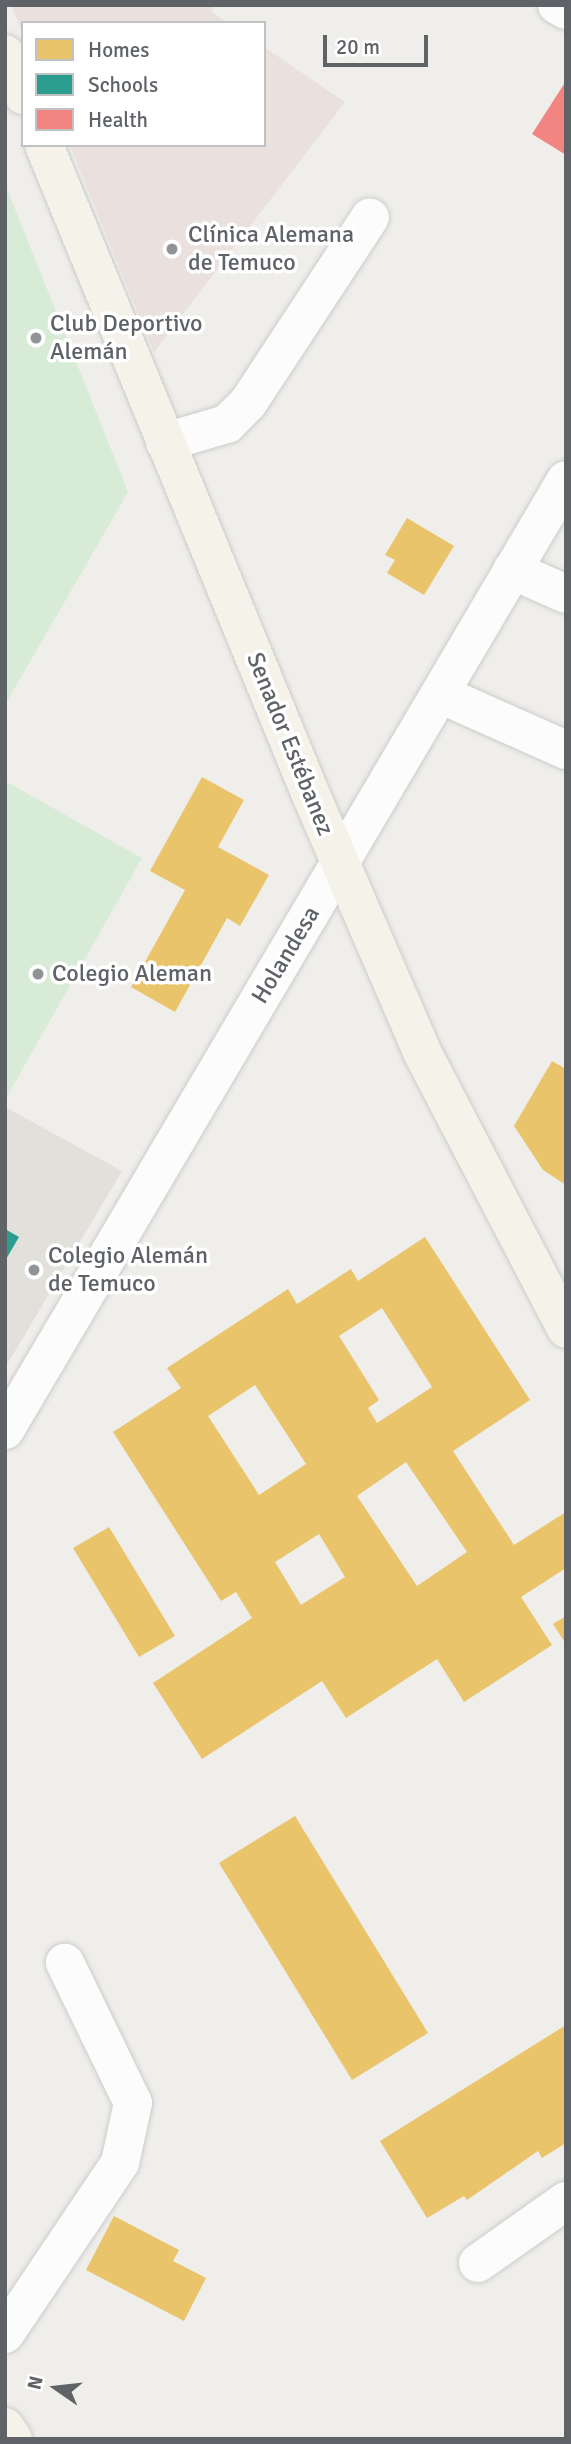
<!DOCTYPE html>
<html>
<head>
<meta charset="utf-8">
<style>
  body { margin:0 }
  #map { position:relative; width:571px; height:2444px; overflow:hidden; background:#efeeea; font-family:Signika,sans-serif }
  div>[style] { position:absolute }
  .education>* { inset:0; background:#e2e0da }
  .medical>* { inset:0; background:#eae0de }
  .green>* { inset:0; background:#d8ebd6 }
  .homes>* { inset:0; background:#e9c46a }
  .schools>* { inset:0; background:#2a9d8f }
  .health>* { inset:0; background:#f28482 }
  .roads { filter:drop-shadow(0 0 2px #cbcccc) drop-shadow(0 0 2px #cbcccc) }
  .minor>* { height:38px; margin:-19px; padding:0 19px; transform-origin:19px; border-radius:19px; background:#fdfcfc }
  .major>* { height:38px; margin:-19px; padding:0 19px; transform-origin:19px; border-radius:19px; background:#f4f2e9 }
  .dots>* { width:19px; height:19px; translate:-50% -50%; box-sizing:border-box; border:4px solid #fff; border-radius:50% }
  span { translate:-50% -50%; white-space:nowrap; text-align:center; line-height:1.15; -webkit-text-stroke:7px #fff; paint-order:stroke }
  .poi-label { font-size:24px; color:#5f6368 }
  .left { translate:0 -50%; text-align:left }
  .street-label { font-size:24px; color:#5f6368 }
  .frame { position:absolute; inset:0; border:7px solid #5f6368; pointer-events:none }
  .legend { position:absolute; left:21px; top:21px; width:245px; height:126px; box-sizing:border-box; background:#fff; border:2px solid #bfc1c3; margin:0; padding:9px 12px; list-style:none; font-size:21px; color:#5f6368 }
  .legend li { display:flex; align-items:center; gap:14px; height:35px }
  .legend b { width:35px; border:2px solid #bfc1c3 }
  .north { position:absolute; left:21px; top:2353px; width:70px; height:70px; -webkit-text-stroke:5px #fff; paint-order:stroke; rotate:284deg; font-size:19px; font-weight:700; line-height:28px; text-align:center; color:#5f6368 }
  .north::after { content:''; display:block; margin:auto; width:24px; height:32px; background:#5f6368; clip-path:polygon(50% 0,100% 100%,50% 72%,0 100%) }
  .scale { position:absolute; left:323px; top:35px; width:105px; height:32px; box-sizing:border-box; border:4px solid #5f6368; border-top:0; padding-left:9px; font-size:21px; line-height:24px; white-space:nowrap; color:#5f6368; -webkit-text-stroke:5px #fff; paint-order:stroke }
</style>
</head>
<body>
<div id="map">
  <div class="education">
    <div style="clip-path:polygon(5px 1107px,122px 1171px,5px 1368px)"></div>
  </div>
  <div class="medical">
    <div style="clip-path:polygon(11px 5px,215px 5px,211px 11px,228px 23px,23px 23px,23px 34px)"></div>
    <div style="clip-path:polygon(264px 47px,345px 102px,154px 352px,70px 145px,264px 145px)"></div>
  </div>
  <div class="green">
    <div style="clip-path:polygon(5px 184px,128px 492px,5px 705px)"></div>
    <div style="clip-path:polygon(5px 781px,142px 858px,5px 1100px)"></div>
  </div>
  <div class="homes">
    <div style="clip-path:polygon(407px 518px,454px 546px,424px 595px,387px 573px,395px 560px,385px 555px)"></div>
    <div style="clip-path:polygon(202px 777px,244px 800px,218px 847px,269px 875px,240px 926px,227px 918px,175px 1012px,131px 987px,185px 890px,150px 871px)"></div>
    <div style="clip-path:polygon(552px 1061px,566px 1069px,566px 1185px,543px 1170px,514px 1126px)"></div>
    <div style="clip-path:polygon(evenodd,425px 1237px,530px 1400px,453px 1451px,514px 1545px,566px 1512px,566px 1568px,521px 1597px,552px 1645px,464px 1702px,437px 1659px,346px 1718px,322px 1681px,202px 1759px,153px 1683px,252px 1618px,236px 1592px,221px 1601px,113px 1432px,181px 1388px,167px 1368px,288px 1289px,297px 1304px,351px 1269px,358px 1281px,425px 1237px,382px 1308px,432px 1387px,377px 1423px,368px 1408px,379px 1400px,339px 1336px,382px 1308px,425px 1237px,255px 1385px,306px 1464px,259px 1495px,208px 1416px,255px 1385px,425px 1237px,406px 1462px,467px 1552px,417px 1586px,357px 1496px,406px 1462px,425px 1237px,319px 1534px,345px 1577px,301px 1605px,275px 1562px,319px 1534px)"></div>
    <div style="clip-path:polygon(109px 1527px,175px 1636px,139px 1657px,73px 1548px)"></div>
    <div style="clip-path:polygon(566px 1616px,566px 1644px,553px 1624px)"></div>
    <div style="clip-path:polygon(295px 1816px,428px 2033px,352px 2080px,219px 1863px)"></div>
    <div style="clip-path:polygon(566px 2025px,566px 2143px,542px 2158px,538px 2151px,467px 2200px,464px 2196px,427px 2218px,380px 2141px)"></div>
    <div style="clip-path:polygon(114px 2216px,179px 2250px,173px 2261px,206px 2278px,184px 2321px,86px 2270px)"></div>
  </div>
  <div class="schools">
    <div style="clip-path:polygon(5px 1229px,19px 1237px,5px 1261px)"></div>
  </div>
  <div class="health">
    <div style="clip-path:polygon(566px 81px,566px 155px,532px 134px)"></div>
  </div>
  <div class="roads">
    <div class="minor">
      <div style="left:557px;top:5px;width:10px;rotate:29deg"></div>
      <div style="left:165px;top:442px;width:65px;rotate:-16.2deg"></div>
      <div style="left:227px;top:424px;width:30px;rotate:-45deg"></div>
      <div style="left:248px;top:403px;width:222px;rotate:-56.7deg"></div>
      <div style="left:512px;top:570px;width:59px;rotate:24deg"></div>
      <div style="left:440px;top:694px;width:138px;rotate:24deg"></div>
      <div style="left:5px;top:1430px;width:1103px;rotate:-59.44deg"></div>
      <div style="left:478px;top:2263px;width:108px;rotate:-35.2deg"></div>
      <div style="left:5px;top:2334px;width:206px;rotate:-56.1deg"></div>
      <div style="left:120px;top:2163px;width:61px;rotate:-77.8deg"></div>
      <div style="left:133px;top:2103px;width:156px;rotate:-115.9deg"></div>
    </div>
    <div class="major">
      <div style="left:5px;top:54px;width:45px;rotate:66.3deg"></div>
      <div style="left:44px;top:145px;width:703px;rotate:67.67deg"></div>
      <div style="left:311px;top:795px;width:280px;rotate:66.6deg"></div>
      <div style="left:422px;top:1052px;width:312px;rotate:62.5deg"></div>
      <div style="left:5px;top:2427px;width:14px;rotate:56deg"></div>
    </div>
  </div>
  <div class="dots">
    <div style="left:172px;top:249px;background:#919496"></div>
    <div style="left:36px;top:338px;background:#919496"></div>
    <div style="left:38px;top:974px;background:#919496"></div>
    <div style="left:34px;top:1270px;background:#919496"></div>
  </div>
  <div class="poi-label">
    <span class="left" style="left:188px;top:249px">Clínica Alemana<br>de Temuco</span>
    <span class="left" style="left:50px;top:338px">Club Deportivo<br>Alemán</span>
    <span class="left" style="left:52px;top:974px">Colegio Aleman</span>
    <span class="left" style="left:48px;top:1270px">Colegio Alemán<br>de Temuco</span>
  </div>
  <div class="street-label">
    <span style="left:290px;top:744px;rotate:68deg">Senador Estébanez</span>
    <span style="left:286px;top:955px;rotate:-59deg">Holandesa</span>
  </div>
  <div class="frame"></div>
  <ul class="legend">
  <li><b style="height:19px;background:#e9c46a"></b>Homes</li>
  <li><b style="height:19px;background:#2a9d8f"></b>Schools</li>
  <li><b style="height:19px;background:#f28482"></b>Health</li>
  </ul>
  <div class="north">N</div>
  <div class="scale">20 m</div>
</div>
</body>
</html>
